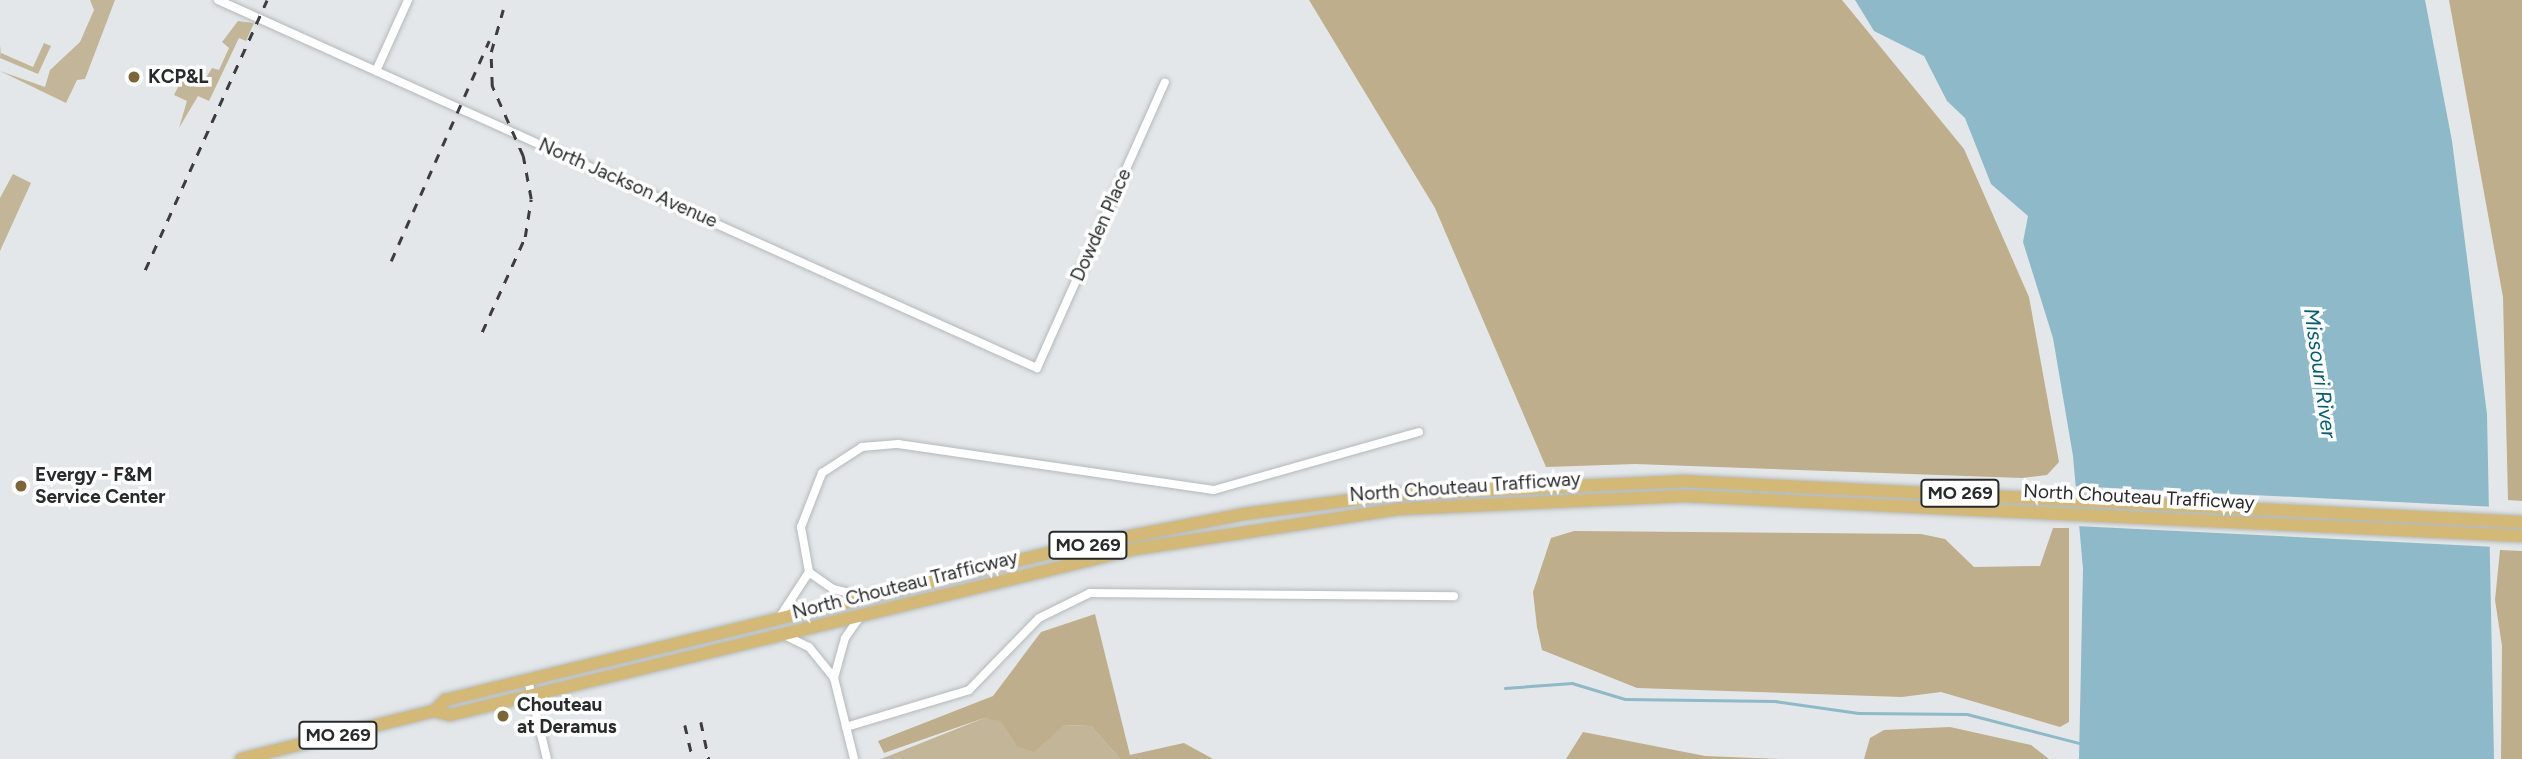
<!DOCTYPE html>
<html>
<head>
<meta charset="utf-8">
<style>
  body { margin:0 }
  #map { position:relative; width:2522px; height:759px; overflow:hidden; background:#e3e7e9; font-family:Figtree,sans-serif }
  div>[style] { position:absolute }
  .green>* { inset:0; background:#c3b598 }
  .forest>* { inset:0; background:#beae8b }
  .water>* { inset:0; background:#8db9c8 }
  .pier>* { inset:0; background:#e3e7e9 }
  .stream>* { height:2.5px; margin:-1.25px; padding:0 1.25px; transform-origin:1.25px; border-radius:1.25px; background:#8db9c8 }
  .roads { filter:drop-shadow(0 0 2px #b4b9ba) drop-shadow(0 0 2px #b4b9ba) }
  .minor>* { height:8px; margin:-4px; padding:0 4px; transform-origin:4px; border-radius:4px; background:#fff }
  .primary>* { height:12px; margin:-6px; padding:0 6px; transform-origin:6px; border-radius:6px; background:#d3b975 }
  .rail>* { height:2.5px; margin-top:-1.25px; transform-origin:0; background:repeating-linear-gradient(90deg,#3c3d3e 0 9px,transparent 0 18px) }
  .dots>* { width:19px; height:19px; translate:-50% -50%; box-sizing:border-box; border:4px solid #fff; border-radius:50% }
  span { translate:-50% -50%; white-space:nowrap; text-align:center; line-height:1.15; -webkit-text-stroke:7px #fff; paint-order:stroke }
  .shield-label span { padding:2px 5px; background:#fff; border:2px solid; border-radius:5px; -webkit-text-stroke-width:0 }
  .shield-label { font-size:18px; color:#292a2b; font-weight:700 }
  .poi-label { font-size:19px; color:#292a2b; font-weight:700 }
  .left { translate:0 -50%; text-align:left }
  .street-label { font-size:19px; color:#292a2b }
  .water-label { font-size:21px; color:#035e74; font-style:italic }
</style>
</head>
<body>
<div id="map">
  <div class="green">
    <div style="clip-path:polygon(90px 0,115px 0,85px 79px,77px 80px,66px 103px,0 71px,45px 87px,50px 70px,80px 42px,94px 10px)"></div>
    <div style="clip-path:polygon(238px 21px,254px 23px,246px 41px,239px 38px,209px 101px,198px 96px,179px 128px,187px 101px,174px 95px,178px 87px,188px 70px,206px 78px,212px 68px,219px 70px,229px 48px,222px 42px)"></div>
    <div style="clip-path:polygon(44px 43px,51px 46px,38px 74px,0 58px,1px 44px,1px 53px,33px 67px)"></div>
    <div style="clip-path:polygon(13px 174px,31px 183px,0 251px,0 198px)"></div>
    <div style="clip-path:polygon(984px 718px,1001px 720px,1016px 746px,1064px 725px,1091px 726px,1120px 759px,881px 759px)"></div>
  </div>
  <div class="forest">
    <div style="clip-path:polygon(1309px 0,1842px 0,1964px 149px,2029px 297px,2059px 462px,2047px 475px,2022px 478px,1635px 464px,1546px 467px,1435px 208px)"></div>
    <div style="clip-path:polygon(2449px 0,2522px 0,2522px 501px,2508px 500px,2503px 297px)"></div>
    <div style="clip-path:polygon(2053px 528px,2069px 528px,2069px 722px,2060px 727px,1941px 692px,1902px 697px,1637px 688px,1542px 650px,1537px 627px,1533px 592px,1551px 538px,1574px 531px,1921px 534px,1945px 539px,1974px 567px,2040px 566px)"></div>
    <div style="clip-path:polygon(2500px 550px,2522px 551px,2522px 759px,2501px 759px,2502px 646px,2495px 600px)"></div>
    <div style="clip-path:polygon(1095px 614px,1130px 755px,1184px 743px,1213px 759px,1120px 759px,1091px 726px,1064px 725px,1034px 752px,1016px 746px,1001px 721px,984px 718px,884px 753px,878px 741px,993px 696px,1041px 632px)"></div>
    <div style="clip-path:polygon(1950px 727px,2031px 745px,2049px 759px,1864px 759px,1870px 738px,1884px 730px)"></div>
    <div style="clip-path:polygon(1583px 732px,1705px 756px,1781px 759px,1566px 759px)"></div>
  </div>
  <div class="water">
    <div style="clip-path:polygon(1855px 0,2425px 0,2452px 141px,2487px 414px,2494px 759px,2079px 759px,2083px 569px,2073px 456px,2053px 338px,2023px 242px,2028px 216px,1991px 184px,1965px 118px,1947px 101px,1924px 56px,1874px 31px)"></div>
  </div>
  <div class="pier">
    <div style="clip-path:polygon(2072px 486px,2497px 507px,2496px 547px,2076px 526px)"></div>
  </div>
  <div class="stream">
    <div style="left:1505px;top:688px;width:67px;rotate:-4.3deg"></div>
    <div style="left:1572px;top:683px;width:55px;rotate:16.8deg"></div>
    <div style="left:1625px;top:699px;width:150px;rotate:0.8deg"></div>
    <div style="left:1775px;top:701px;width:84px;rotate:8.2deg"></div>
    <div style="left:1858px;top:713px;width:109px;rotate:0.5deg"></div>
    <div style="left:1967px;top:714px;width:116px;rotate:14.5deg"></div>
  </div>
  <div class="roads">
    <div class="minor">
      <div style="left:218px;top:0;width:898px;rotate:24.2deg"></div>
      <div style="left:1037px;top:368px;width:313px;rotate:-65.9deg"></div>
      <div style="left:376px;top:71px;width:78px;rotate:-65.7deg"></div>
      <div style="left:861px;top:596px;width:29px;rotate:-166deg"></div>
      <div style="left:833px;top:589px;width:29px;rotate:-145deg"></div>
      <div style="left:809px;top:572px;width:46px;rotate:-100.1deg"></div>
      <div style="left:801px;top:527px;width:58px;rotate:-68.7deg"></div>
      <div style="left:822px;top:473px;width:48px;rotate:-33deg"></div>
      <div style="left:862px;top:447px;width:36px;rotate:-5deg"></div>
      <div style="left:898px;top:444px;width:319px;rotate:8.3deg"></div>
      <div style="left:1214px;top:490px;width:213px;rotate:-15.8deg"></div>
      <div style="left:781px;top:615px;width:51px;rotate:-56.9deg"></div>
      <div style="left:786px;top:636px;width:25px;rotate:26deg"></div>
      <div style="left:809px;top:647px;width:40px;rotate:51deg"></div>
      <div style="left:834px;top:678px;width:83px;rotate:76.1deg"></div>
      <div style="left:834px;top:678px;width:41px;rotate:-74.6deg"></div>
      <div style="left:845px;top:638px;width:24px;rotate:-55deg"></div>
      <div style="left:528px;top:680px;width:81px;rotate:76.5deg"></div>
      <div style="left:846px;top:727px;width:128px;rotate:-16.7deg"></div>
      <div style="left:969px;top:690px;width:100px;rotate:-45.8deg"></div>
      <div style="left:1039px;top:618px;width:57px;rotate:-26.1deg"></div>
      <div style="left:1090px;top:593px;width:364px;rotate:0.5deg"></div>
    </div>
    <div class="primary">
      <div style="left:434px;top:711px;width:16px;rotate:14deg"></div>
      <div style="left:450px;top:715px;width:705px;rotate:-13.62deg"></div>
      <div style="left:1135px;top:549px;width:268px;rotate:-8.6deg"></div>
      <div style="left:1400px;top:509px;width:284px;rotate:-2.6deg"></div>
      <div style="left:1684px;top:496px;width:839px;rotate:2.73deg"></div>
      <div style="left:241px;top:759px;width:199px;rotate:-14deg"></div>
      <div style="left:434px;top:711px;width:16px;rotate:-45deg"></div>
      <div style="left:445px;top:700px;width:642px;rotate:-13.69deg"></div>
      <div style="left:1069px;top:548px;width:178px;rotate:-11deg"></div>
      <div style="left:1244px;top:514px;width:155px;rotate:-7.4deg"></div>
      <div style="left:1398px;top:494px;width:283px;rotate:-2.6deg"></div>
      <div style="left:1681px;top:481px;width:842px;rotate:2.79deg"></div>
    </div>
  </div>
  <div class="rail">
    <div style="left:391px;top:261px;width:241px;rotate:-66deg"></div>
    <div style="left:145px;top:270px;width:296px;rotate:-65.7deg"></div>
    <div style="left:482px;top:332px;width:104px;rotate:-65.6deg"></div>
    <div style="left:525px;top:237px;width:38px;rotate:-81deg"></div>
    <div style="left:531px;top:199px;width:44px;rotate:-100.5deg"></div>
    <div style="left:523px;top:156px;width:77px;rotate:-113.9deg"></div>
    <div style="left:492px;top:86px;width:34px;rotate:-92deg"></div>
    <div style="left:491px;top:52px;width:44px;rotate:-74.1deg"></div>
    <div style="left:701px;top:722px;width:38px;rotate:78deg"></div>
    <div style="left:685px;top:725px;width:35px;rotate:77deg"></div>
  </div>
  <div class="dots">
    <div style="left:134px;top:77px;background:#7c6636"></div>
    <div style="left:21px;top:486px;background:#7c6636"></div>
    <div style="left:503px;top:716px;background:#7c6636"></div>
  </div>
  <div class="shield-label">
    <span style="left:1960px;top:493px">MO 269</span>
    <span style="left:1088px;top:545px">MO 269</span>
    <span style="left:338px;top:735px">MO 269</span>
  </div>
  <div class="poi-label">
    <span class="left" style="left:148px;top:77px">KCP&amp;L</span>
    <span class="left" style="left:35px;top:486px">Evergy - F&amp;M<br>Service Center</span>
    <span class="left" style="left:517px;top:716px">Chouteau<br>at Deramus</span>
  </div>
  <div class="street-label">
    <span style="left:628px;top:183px;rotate:24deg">North Jackson Avenue</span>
    <span style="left:1101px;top:225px;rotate:-66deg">Dowden Place</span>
    <span style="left:1465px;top:487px;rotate:-4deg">North Chouteau Trafficway</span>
    <span style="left:2139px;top:497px;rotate:3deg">North Chouteau Trafficway</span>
    <span style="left:905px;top:585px;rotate:-14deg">North Chouteau Trafficway</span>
  </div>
  <div class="water-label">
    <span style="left:2320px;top:373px;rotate:82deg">Missouri River</span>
  </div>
</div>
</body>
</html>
